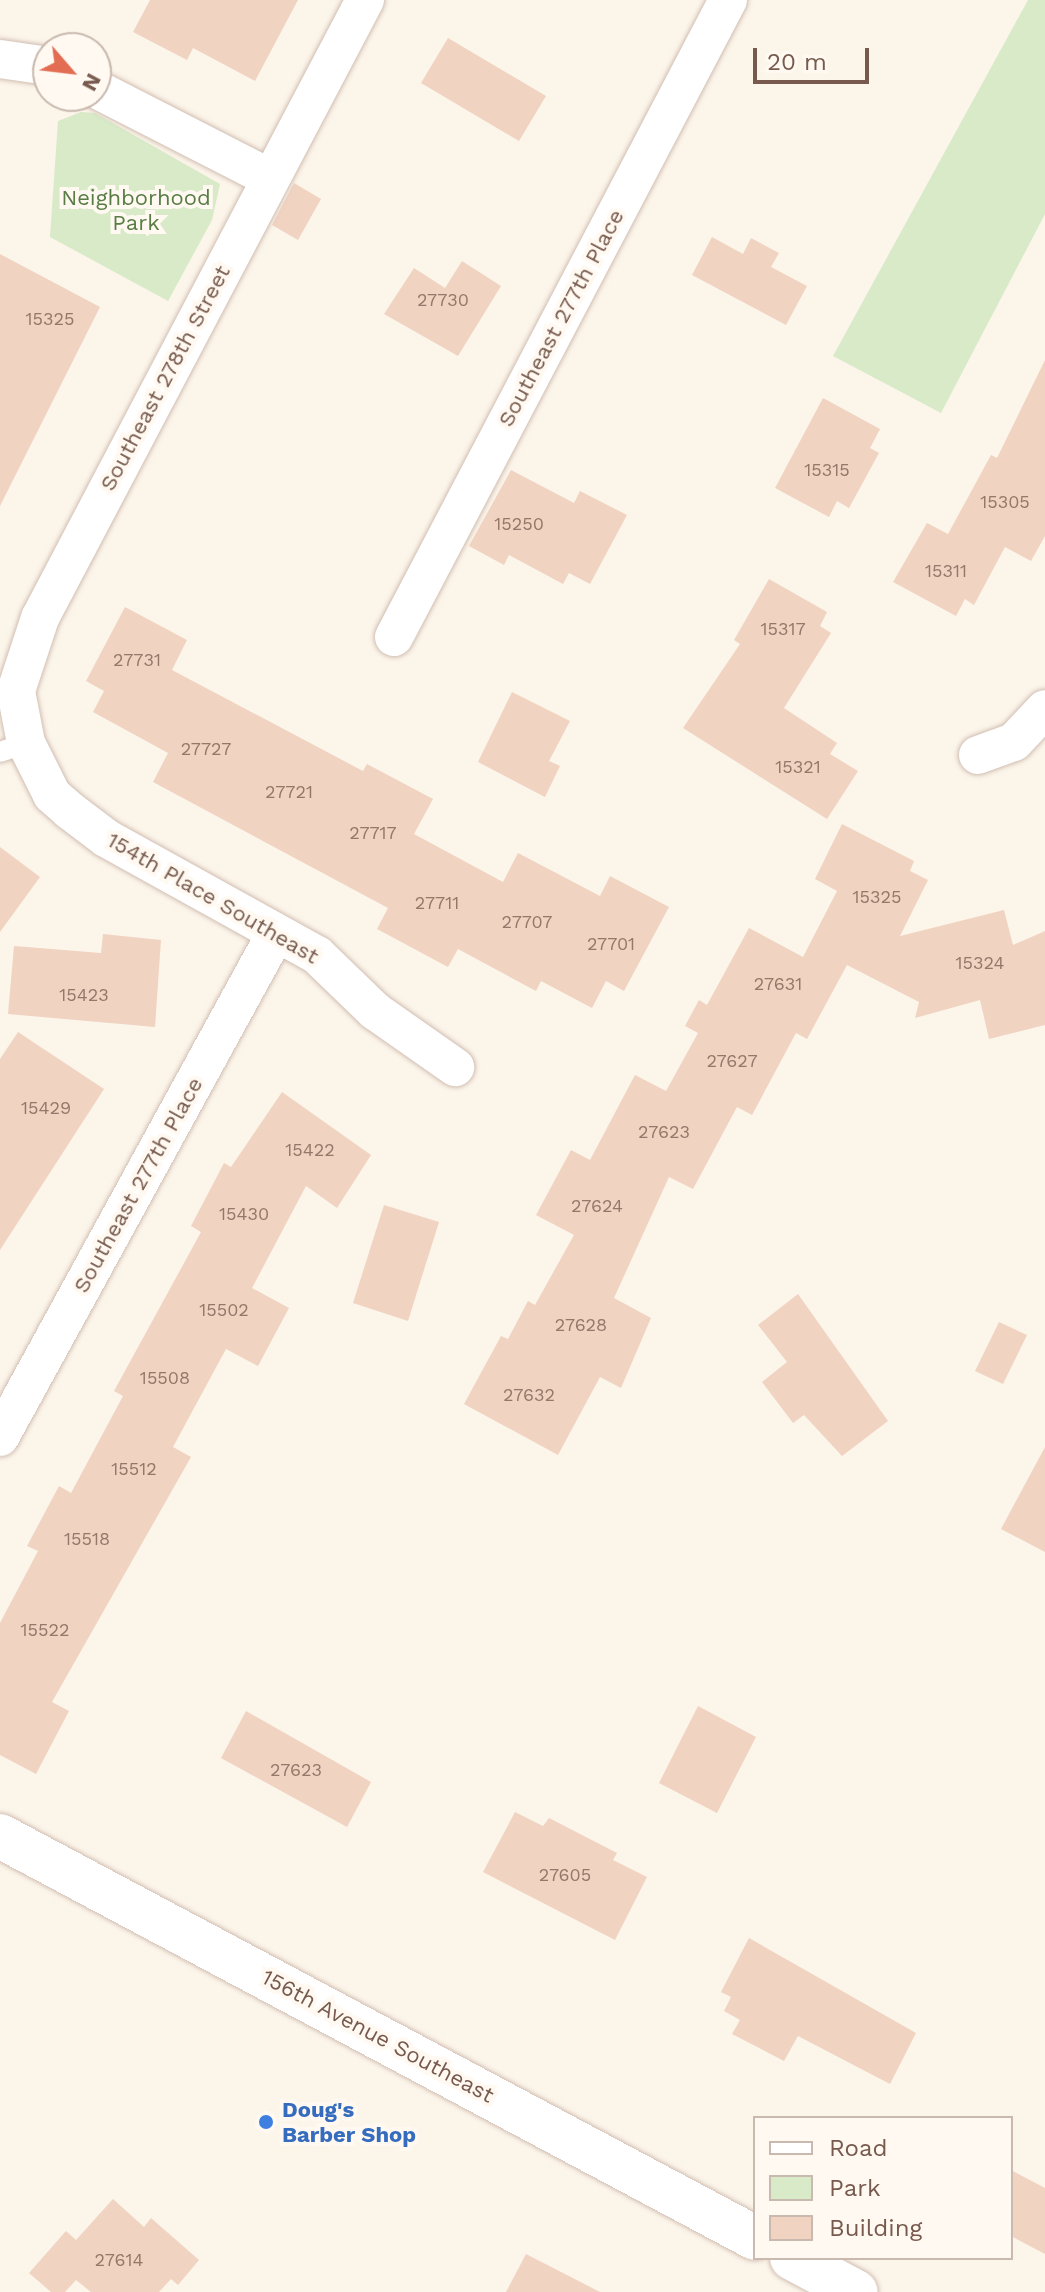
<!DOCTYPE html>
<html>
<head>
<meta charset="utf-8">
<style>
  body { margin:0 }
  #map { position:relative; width:1045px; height:2292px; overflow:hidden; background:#fcf5ea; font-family:"Work Sans",sans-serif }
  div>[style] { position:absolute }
  .green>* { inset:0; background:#d8eac8 }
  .building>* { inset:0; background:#f1d3c2 }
  .roads { filter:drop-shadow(0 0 2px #d1beb2) drop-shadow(0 0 2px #d1beb2) }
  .service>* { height:20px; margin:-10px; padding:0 10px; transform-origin:10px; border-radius:10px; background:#fff }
  .minor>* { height:38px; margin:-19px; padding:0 19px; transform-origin:19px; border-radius:19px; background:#fff }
  .tertiary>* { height:44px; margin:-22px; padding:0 22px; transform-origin:22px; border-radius:22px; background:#fff }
  .dots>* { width:22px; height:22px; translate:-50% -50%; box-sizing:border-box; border:4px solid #fff9f1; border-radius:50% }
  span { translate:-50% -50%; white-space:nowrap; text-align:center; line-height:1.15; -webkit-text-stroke:8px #fff9f1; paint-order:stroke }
  .number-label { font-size:18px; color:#96786a }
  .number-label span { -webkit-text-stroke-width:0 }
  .park-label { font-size:22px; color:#587d45 }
  .street-label { font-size:22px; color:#775a4d }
  .shop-label { font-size:22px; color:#366cbe; font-weight:700 }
  .left { translate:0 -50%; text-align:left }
  .legend { position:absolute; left:753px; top:2116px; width:260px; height:144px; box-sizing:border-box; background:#fff9f1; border:2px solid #c9b9af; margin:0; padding:10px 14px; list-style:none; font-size:24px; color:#775a4d }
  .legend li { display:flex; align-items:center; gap:16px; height:40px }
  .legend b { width:40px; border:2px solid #c9b9af }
  .north { position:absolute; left:32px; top:32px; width:80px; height:80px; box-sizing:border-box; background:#fff9f1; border:2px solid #c9b9af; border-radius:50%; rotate:118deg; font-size:22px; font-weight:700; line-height:32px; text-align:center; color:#775a4d }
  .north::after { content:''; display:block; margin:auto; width:28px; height:36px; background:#e36d53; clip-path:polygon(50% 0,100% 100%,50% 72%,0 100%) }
  .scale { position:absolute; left:753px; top:48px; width:116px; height:36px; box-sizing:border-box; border:4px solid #775a4d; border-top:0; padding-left:10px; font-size:24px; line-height:28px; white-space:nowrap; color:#775a4d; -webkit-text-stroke:6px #fff9f1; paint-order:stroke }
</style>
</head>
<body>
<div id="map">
  <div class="green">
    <div style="clip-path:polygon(1028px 0,1045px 0,1045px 214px,941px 413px,833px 356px)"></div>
    <div style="clip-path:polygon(81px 112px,95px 113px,220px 184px,212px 220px,168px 301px,50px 237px,58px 121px)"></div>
  </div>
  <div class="building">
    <div style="clip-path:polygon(150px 0,298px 0,255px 81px,193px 48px,187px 60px,133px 32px)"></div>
    <div style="clip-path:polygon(448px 38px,546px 96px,519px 141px,421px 83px)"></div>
    <div style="clip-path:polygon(294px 183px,321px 199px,298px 240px,272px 225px)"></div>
    <div style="clip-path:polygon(712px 237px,743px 254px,751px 238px,779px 253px,771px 267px,807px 286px,786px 325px,692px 275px)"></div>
    <div style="clip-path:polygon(0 254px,100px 307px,0 506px)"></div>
    <div style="clip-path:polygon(462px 261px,501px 286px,458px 356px,384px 314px,414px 268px,445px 288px)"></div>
    <div style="clip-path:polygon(1045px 360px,1045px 536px,1031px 561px,1005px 547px,974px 605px,965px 599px,956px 616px,893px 582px,927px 523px,948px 534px,991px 455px,997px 458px)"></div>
    <div style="clip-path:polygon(823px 398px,880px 429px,870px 448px,879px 453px,849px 508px,837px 501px,829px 517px,775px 488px)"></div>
    <div style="clip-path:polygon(511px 470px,574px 503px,580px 491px,627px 515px,590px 584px,569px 573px,563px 584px,509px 555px,504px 565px,469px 546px)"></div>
    <div style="clip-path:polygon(769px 579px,827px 612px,820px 626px,831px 633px,784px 708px,837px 743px,830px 754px,858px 771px,827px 819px,683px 728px,740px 644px,734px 640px)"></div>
    <div style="clip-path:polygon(125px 607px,187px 640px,172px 670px,363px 771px,367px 764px,433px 799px,414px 834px,503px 882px,518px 853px,600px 896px,610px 876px,669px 907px,624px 991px,606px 981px,592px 1008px,541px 981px,536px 991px,458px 949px,448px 967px,377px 929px,388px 908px,153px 782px,168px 753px,93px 712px,104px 691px,86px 681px)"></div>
    <div style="clip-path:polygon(512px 692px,570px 721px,549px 761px,560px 766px,545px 797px,478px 762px)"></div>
    <div style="clip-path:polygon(842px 824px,914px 861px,910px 871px,928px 880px,900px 936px,1004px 910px,1013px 945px,1045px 931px,1045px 1025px,989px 1039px,980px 1000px,915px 1018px,919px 1002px,847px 965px,807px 1039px,796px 1033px,752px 1115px,737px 1107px,693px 1189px,669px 1177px,614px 1298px,651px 1318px,621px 1388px,600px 1377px,558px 1455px,464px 1404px,501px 1336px,508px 1339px,528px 1301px,535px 1305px,574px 1235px,536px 1215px,571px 1150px,590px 1160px,635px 1075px,666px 1091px,698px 1033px,685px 1026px,699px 1000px,707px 1005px,749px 928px,803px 957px,837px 891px,815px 879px)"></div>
    <div style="clip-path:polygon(0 847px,40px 877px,0 932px)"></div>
    <div style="clip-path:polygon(103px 934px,161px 940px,155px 1027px,8px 1014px,14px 946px,101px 953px)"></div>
    <div style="clip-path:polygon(18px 1032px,104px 1089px,0 1250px,0 1059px)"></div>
    <div style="clip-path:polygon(282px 1092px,371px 1155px,337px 1208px,306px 1186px,252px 1288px,289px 1308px,258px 1366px,226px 1349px,173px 1447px,191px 1457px,52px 1702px,69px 1711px,36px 1774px,0 1755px,0 1623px,38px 1551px,27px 1546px,59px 1486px,71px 1493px,123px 1396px,114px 1391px,201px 1232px,191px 1226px,224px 1163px,231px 1167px)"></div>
    <div style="clip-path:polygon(384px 1205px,439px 1222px,408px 1321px,353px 1303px)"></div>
    <div style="clip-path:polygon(798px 1294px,888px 1421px,842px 1456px,804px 1415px,793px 1423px,762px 1382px,787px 1362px,758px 1325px)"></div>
    <div style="clip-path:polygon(999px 1322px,1027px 1335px,1003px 1384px,975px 1371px)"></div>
    <div style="clip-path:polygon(1045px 1447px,1045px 1552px,1001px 1529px)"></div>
    <div style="clip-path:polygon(698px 1706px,756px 1737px,717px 1813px,659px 1783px)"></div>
    <div style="clip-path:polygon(246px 1711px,371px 1782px,347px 1827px,221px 1758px)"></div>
    <div style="clip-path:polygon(515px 1812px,543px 1826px,549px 1818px,617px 1853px,613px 1860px,647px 1877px,615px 1940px,483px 1872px)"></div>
    <div style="clip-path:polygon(749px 1938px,916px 2033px,890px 2084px,798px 2036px,784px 2061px,732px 2034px,740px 2020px,724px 2011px,731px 1997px,721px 1992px)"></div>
    <div style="clip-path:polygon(1011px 2170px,1045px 2188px,1045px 2254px,1011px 2236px)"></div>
    <div style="clip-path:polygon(113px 2199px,144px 2227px,151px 2218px,199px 2260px,178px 2285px,171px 2279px,159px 2292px,91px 2292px,76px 2280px,65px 2292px,51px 2292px,29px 2273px,66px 2231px,76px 2240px)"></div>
    <div style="clip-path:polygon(526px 2254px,600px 2292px,506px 2292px)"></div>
  </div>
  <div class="roads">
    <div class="service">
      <div style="left:0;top:752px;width:28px;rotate:-19deg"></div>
    </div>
    <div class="minor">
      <div style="left:365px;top:0;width:698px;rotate:117.74deg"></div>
      <div style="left:40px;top:618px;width:77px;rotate:108.2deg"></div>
      <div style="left:16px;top:691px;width:53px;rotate:79.1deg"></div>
      <div style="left:26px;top:743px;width:58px;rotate:63.4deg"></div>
      <div style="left:52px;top:795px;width:23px;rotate:41deg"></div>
      <div style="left:69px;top:810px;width:46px;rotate:37.1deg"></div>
      <div style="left:106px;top:838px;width:241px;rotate:29deg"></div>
      <div style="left:317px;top:955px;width:81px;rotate:44deg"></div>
      <div style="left:375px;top:1011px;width:98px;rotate:35deg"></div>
      <div style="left:0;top:59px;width:49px;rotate:8.3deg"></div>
      <div style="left:96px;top:89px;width:195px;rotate:27.1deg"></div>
      <div style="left:394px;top:637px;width:719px;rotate:-62.33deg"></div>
      <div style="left:978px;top:755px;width:38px;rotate:-20deg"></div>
      <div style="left:1014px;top:742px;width:45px;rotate:-46.8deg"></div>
      <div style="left:0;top:1437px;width:575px;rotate:-61.29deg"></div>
    </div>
    <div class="tertiary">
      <div style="left:0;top:1836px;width:855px;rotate:28.03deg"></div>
      <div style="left:792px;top:2258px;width:72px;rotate:28deg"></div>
    </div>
  </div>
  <div class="dots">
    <div style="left:266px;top:2122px;background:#3f7fe0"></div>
  </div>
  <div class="number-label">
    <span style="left:443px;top:300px">27730</span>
    <span style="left:50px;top:319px">15325</span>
    <span style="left:827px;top:470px">15315</span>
    <span style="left:1005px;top:502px">15305</span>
    <span style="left:519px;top:524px">15250</span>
    <span style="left:946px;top:571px">15311</span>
    <span style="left:783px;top:629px">15317</span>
    <span style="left:137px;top:660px">27731</span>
    <span style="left:206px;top:749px">27727</span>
    <span style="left:798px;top:767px">15321</span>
    <span style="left:289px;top:792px">27721</span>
    <span style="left:373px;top:833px">27717</span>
    <span style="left:877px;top:897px">15325</span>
    <span style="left:437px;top:903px">27711</span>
    <span style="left:527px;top:922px">27707</span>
    <span style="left:611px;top:944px">27701</span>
    <span style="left:980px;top:963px">15324</span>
    <span style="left:778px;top:984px">27631</span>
    <span style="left:84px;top:995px">15423</span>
    <span style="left:732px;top:1061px">27627</span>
    <span style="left:46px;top:1108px">15429</span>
    <span style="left:664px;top:1132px">27623</span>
    <span style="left:310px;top:1150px">15422</span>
    <span style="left:597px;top:1206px">27624</span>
    <span style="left:244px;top:1214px">15430</span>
    <span style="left:224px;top:1310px">15502</span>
    <span style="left:581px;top:1325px">27628</span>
    <span style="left:165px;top:1378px">15508</span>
    <span style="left:529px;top:1395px">27632</span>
    <span style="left:134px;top:1469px">15512</span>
    <span style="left:87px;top:1539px">15518</span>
    <span style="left:45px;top:1630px">15522</span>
    <span style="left:296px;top:1770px">27623</span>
    <span style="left:565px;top:1875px">27605</span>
    <span style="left:119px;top:2260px">27614</span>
  </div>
  <div class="park-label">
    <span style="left:136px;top:210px">Neighborhood<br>Park</span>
  </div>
  <div class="street-label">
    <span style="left:561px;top:318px;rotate:-62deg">Southeast 277th Place</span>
    <span style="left:165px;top:378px;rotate:-62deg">Southeast 278th Street</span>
    <span style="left:213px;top:898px;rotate:30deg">154th Place Southeast</span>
    <span style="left:138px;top:1185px;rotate:-61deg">Southeast 277th Place</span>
    <span style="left:378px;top:2036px;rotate:28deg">156th Avenue Southeast</span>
  </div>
  <div class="shop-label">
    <span class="left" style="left:282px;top:2122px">Doug's<br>Barber Shop</span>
  </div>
  <ul class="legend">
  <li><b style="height:10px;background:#fff"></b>Road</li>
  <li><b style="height:22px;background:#d8eac8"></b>Park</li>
  <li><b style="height:22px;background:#f1d3c2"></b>Building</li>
  </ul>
  <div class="north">N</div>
  <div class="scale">20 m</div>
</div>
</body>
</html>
